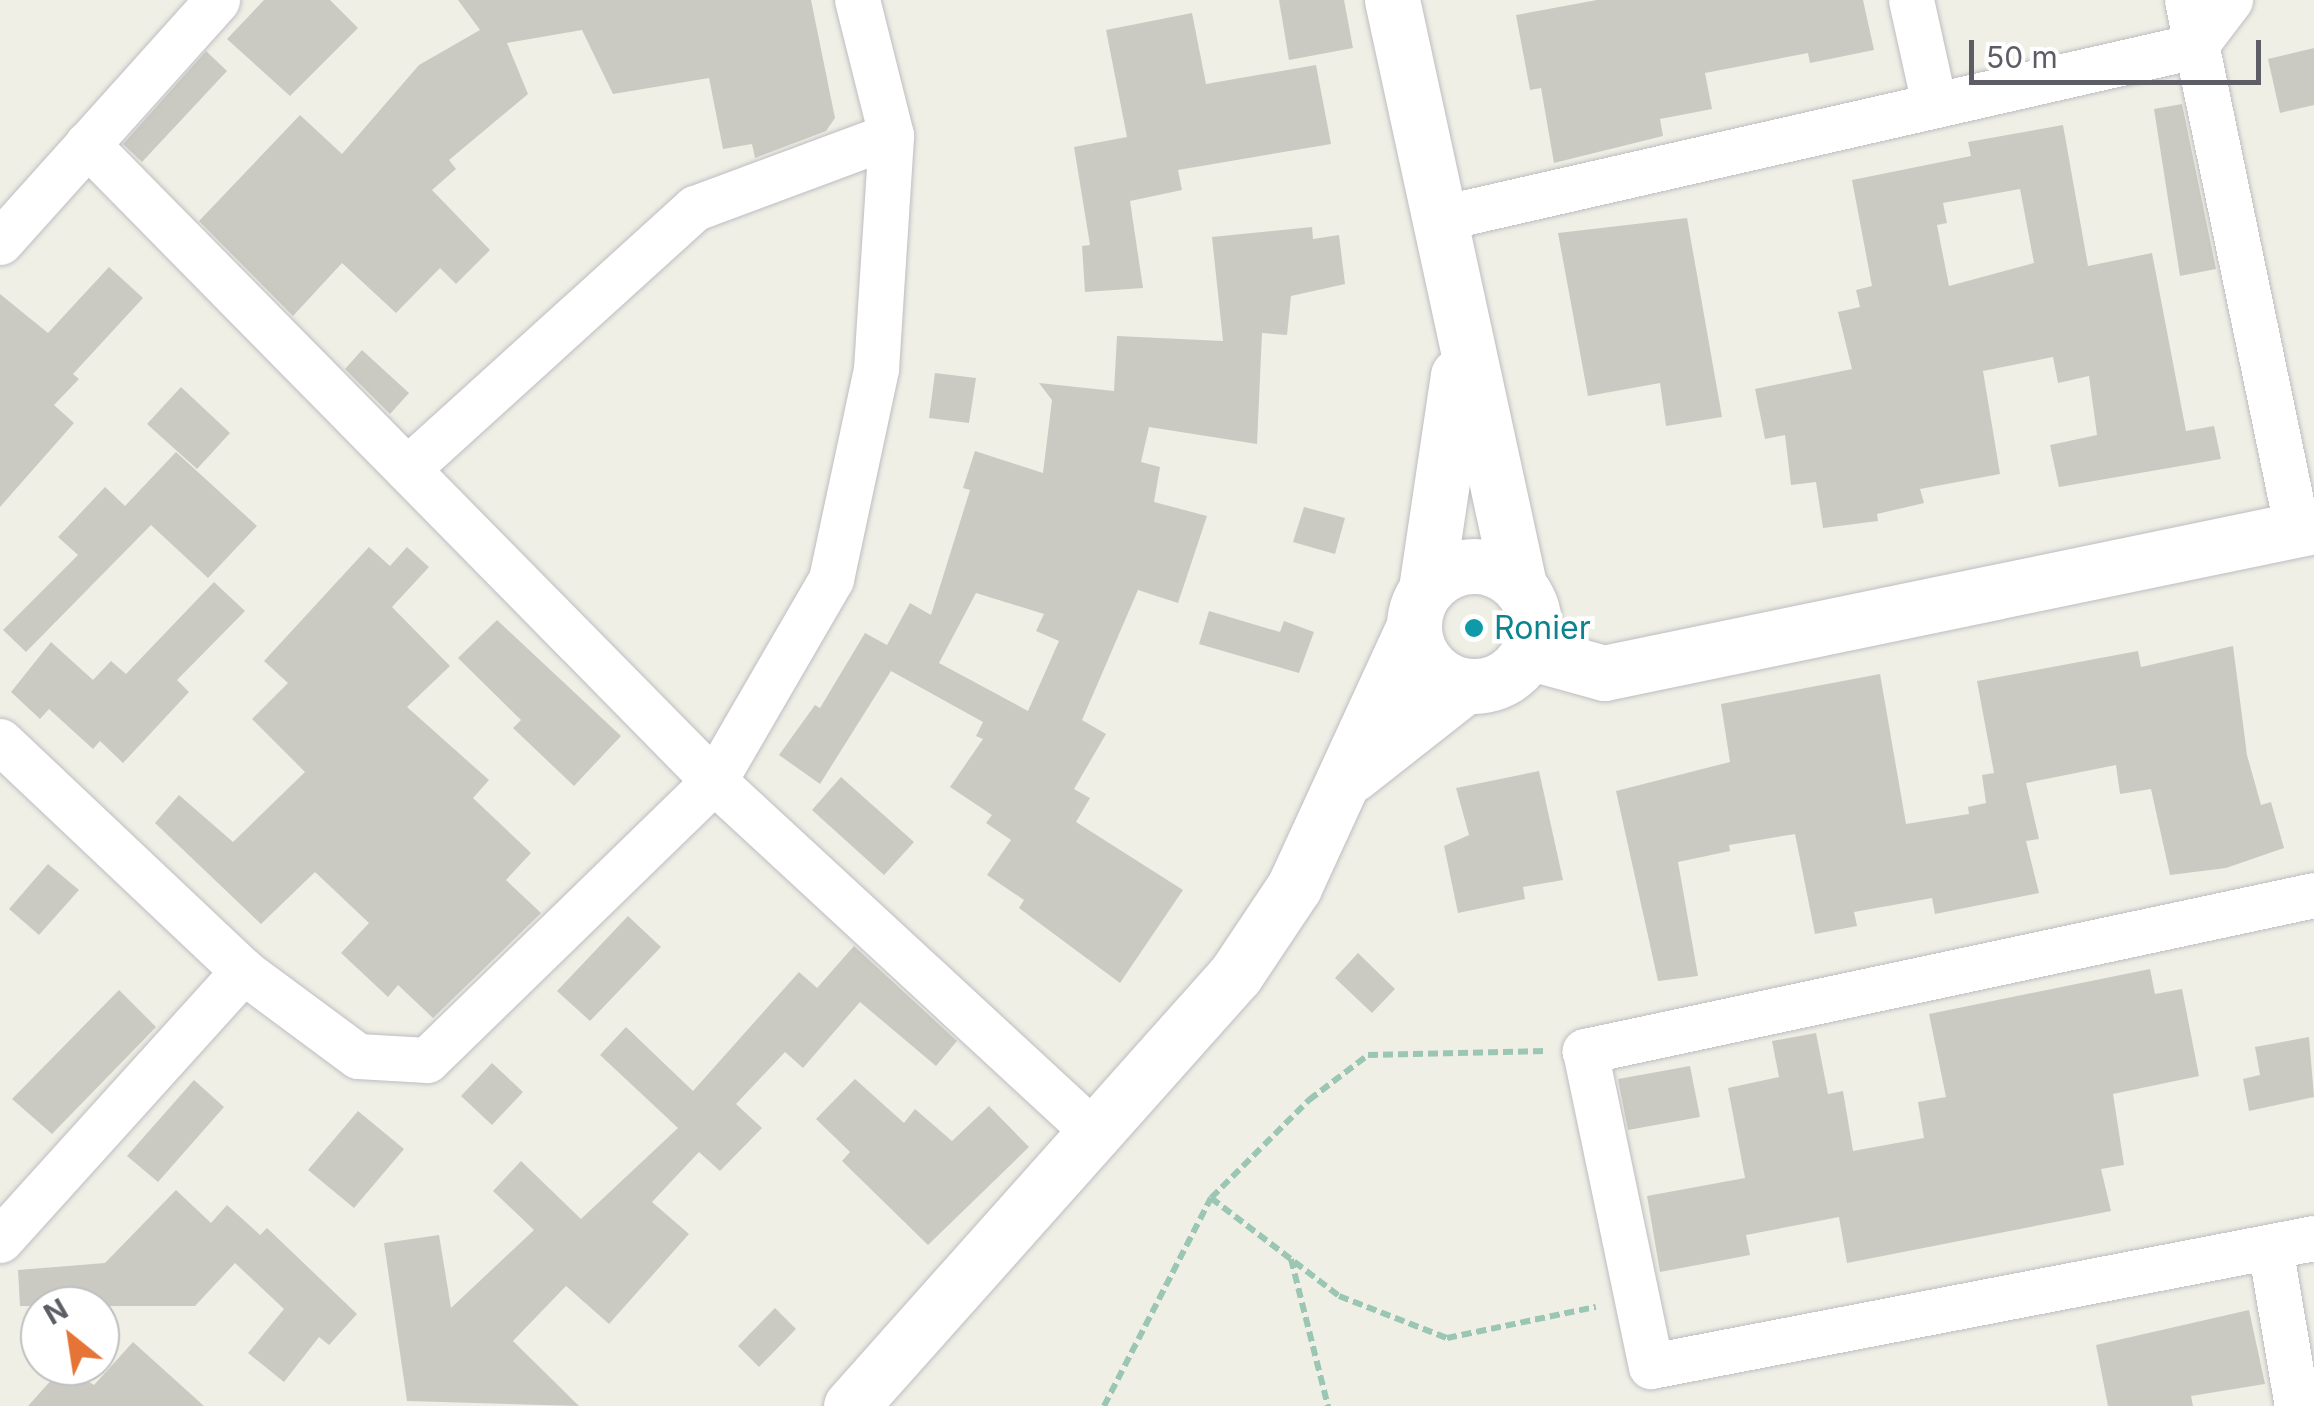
<!DOCTYPE html>
<html>
<head>
<meta charset="utf-8">
<style>
  body { margin:0 }
  #map { position:relative; width:2314px; height:1406px; overflow:hidden; background:#efefe5; font-family:Inter,sans-serif }
  div>[style] { position:absolute }
  .building>* { inset:0; background:#cacac2 }
  .path>* { height:6px; margin-top:-3px; transform-origin:0; background:repeating-linear-gradient(90deg,#9cc6b4 0 10px,transparent 0 15px) }
  .roads { filter:drop-shadow(0 0 2px #bdbdc3) drop-shadow(0 0 2px #bdbdc3) }
  .minor>* { height:45px; margin:-22.5px; padding:0 22.5px; transform-origin:22.5px; border-radius:22.5px; background:#fff }
  .tertiary>* { height:55px; margin:-27.5px; padding:0 27.5px; transform-origin:27.5px; border-radius:27.5px; background:#fff }
  .tertiary>.ring { margin:-27.5px; padding:0; box-sizing:content-box; background:none; border:55px solid #fff; border-radius:50% }
  .dots>* { width:28px; height:28px; translate:-50% -50%; box-sizing:border-box; border:5px solid #fff; border-radius:50% }
  span { translate:-50% -50%; white-space:nowrap; text-align:center; line-height:1.15; -webkit-text-stroke:9px #fff; paint-order:stroke }
  .culture-label { font-size:32px; color:#0d838f }
  .left { translate:0 -50%; text-align:left }
  .north { position:absolute; left:20px; top:1286px; width:100px; height:100px; box-sizing:border-box; background:#fff; border:2px solid #bebfc1; border-radius:50%; rotate:330deg; font-size:28px; font-weight:700; line-height:40px; text-align:center; color:#5d5e65 }
  .north::after { content:''; display:block; margin:auto; width:35px; height:45px; background:#e57436; clip-path:polygon(50% 0,100% 100%,50% 72%,0 100%) }
  .scale { position:absolute; left:1969px; top:40px; width:292px; height:45px; box-sizing:border-box; border:5px solid #5d5e65; border-top:0; padding-left:12px; font-size:30px; line-height:35px; white-space:nowrap; color:#5d5e65; -webkit-text-stroke:8px #fff; paint-order:stroke }
</style>
</head>
<body>
<div id="map">
  <div class="building">
    <div style="clip-path:polygon(264px 0,330px 0,358px 28px,290px 96px,227px 39px)"></div>
    <div style="clip-path:polygon(458px 0,811px 0,835px 118px,826px 131px,755px 158px,752px 144px,723px 149px,709px 78px,613px 94px,582px 30px,507px 43px,528px 94px,449px 160px,456px 169px,432px 190px,490px 250px,456px 284px,440px 268px,396px 313px,342px 263px,293px 316px,199px 221px,300px 115px,342px 154px,419px 65px,480px 30px)"></div>
    <div style="clip-path:polygon(1279px 0,1344px 0,1353px 48px,1289px 60px)"></div>
    <div style="clip-path:polygon(1597px 0,1863px 0,1874px 50px,1810px 63px,1808px 53px,1705px 73px,1712px 109px,1660px 119px,1663px 136px,1554px 163px,1541px 88px,1530px 90px,1516px 15px)"></div>
    <div style="clip-path:polygon(1192px 13px,1206px 84px,1316px 65px,1331px 144px,1178px 170px,1182px 190px,1130px 201px,1143px 288px,1085px 292px,1082px 246px,1090px 245px,1074px 147px,1127px 137px,1106px 30px)"></div>
    <div style="clip-path:polygon(2314px 48px,2314px 105px,2280px 113px,2268px 59px)"></div>
    <div style="clip-path:polygon(206px 51px,227px 71px,142px 162px,123px 144px)"></div>
    <div style="clip-path:polygon(2182px 104px,2216px 269px,2180px 276px,2154px 109px)"></div>
    <div style="clip-path:polygon(evenodd,2063px 125px,2088px 266px,2152px 253px,2186px 431px,2214px 426px,2221px 459px,2059px 487px,2050px 445px,2097px 435px,2089px 376px,2058px 383px,2053px 357px,1983px 371px,2000px 474px,1920px 489px,1924px 503px,1877px 514px,1878px 521px,1823px 528px,1816px 482px,1791px 485px,1785px 435px,1765px 439px,1755px 389px,1852px 369px,1838px 312px,1860px 307px,1856px 290px,1872px 286px,1852px 180px,1971px 156px,1968px 142px,2063px 125px,2020px 189px,2034px 263px,1949px 286px,1937px 225px,1947px 223px,1943px 203px,2020px 189px)"></div>
    <div style="clip-path:polygon(1687px 218px,1722px 417px,1666px 426px,1660px 383px,1588px 396px,1558px 233px)"></div>
    <div style="clip-path:polygon(evenodd,1312px 227px,1313px 239px,1339px 235px,1345px 284px,1291px 296px,1287px 335px,1262px 333px,1257px 444px,1149px 427px,1141px 462px,1160px 467px,1154px 502px,1207px 516px,1178px 603px,1138px 590px,1082px 720px,1106px 734px,1074px 789px,1090px 798px,1076px 822px,1183px 890px,1120px 983px,1019px 908px,1024px 900px,987px 875px,1011px 840px,986px 823px,992px 815px,950px 787px,983px 739px,976px 736px,983px 722px,891px 671px,820px 784px,779px 755px,815px 705px,820px 708px,865px 633px,887px 645px,910px 603px,931px 615px,970px 490px,963px 488px,975px 451px,1043px 473px,1052px 400px,1039px 383px,1114px 391px,1117px 336px,1223px 341px,1212px 237px,1312px 227px,976px 593px,1044px 614px,1036px 631px,1059px 641px,1028px 711px,939px 663px,976px 593px)"></div>
    <div style="clip-path:polygon(109px 267px,143px 298px,73px 374px,79px 379px,54px 405px,74px 423px,0 507px,0 294px,48px 333px)"></div>
    <div style="clip-path:polygon(362px 350px,409px 393px,390px 414px,345px 369px)"></div>
    <div style="clip-path:polygon(935px 373px,976px 378px,969px 423px,929px 418px)"></div>
    <div style="clip-path:polygon(181px 387px,230px 433px,197px 469px,147px 424px)"></div>
    <div style="clip-path:polygon(176px 452px,257px 526px,208px 578px,151px 525px,26px 652px,3px 630px,78px 555px,58px 537px,105px 487px,125px 506px)"></div>
    <div style="clip-path:polygon(1304px 507px,1345px 518px,1335px 554px,1293px 542px)"></div>
    <div style="clip-path:polygon(369px 547px,390px 566px,407px 547px,429px 567px,392px 607px,450px 666px,407px 707px,489px 780px,473px 798px,531px 853px,506px 880px,541px 913px,433px 1018px,398px 985px,388px 997px,341px 953px,369px 923px,315px 872px,261px 924px,155px 823px,179px 795px,233px 842px,305px 772px,252px 719px,288px 683px,264px 661px)"></div>
    <div style="clip-path:polygon(214px 582px,245px 611px,177px 680px,189px 692px,123px 763px,100px 741px,93px 749px,49px 709px,40px 719px,11px 692px,51px 642px,93px 680px,111px 661px,126px 674px)"></div>
    <div style="clip-path:polygon(1209px 611px,1280px 632px,1284px 621px,1314px 632px,1299px 673px,1199px 644px)"></div>
    <div style="clip-path:polygon(497px 620px,621px 736px,574px 786px,513px 728px,521px 720px,458px 658px)"></div>
    <div style="clip-path:polygon(2233px 646px,2247px 755px,2261px 805px,2271px 802px,2284px 848px,2226px 868px,2170px 875px,2151px 789px,2120px 794px,2116px 765px,2026px 783px,2039px 839px,2026px 841px,2039px 893px,1935px 914px,1932px 898px,1854px 912px,1857px 926px,1815px 934px,1795px 834px,1729px 845px,1730px 851px,1678px 862px,1698px 976px,1658px 981px,1616px 791px,1730px 762px,1721px 704px,1880px 674px,1906px 824px,1969px 814px,1968px 807px,1986px 803px,1982px 775px,1994px 773px,1977px 681px,2138px 651px,2141px 667px)"></div>
    <div style="clip-path:polygon(1539px 771px,1563px 880px,1523px 887px,1525px 899px,1458px 913px,1444px 846px,1469px 835px,1456px 788px)"></div>
    <div style="clip-path:polygon(841px 777px,914px 842px,884px 875px,812px 810px)"></div>
    <div style="clip-path:polygon(48px 864px,79px 890px,39px 935px,9px 909px)"></div>
    <div style="clip-path:polygon(628px 916px,661px 947px,590px 1021px,557px 991px)"></div>
    <div style="clip-path:polygon(854px 946px,957px 1041px,936px 1066px,860px 1002px,803px 1068px,785px 1052px,736px 1104px,762px 1128px,720px 1171px,699px 1152px,652px 1202px,689px 1234px,609px 1324px,566px 1286px,513px 1341px,579px 1406px,407px 1401px,384px 1243px,439px 1235px,451px 1308px,534px 1230px,493px 1191px,521px 1161px,581px 1219px,678px 1128px,600px 1055px,626px 1027px,693px 1091px,799px 972px,817px 988px)"></div>
    <div style="clip-path:polygon(1358px 953px,1395px 989px,1372px 1013px,1335px 978px)"></div>
    <div style="clip-path:polygon(2150px 969px,2155px 994px,2182px 989px,2199px 1076px,2113px 1094px,2124px 1165px,2101px 1169px,2111px 1211px,1847px 1263px,1839px 1217px,1746px 1235px,1750px 1255px,1660px 1272px,1647px 1196px,1745px 1178px,1728px 1088px,1779px 1077px,1772px 1041px,1816px 1033px,1828px 1094px,1843px 1091px,1853px 1151px,1924px 1138px,1918px 1102px,1946px 1097px,1929px 1014px)"></div>
    <div style="clip-path:polygon(119px 990px,156px 1027px,52px 1134px,12px 1099px)"></div>
    <div style="clip-path:polygon(2309px 1037px,2314px 1097px,2249px 1111px,2243px 1079px,2260px 1075px,2255px 1047px)"></div>
    <div style="clip-path:polygon(492px 1063px,523px 1092px,492px 1125px,461px 1096px)"></div>
    <div style="clip-path:polygon(1690px 1066px,1700px 1117px,1628px 1130px,1618px 1079px)"></div>
    <div style="clip-path:polygon(855px 1079px,904px 1123px,915px 1109px,952px 1141px,989px 1106px,1029px 1147px,928px 1245px,842px 1161px,850px 1152px,816px 1119px)"></div>
    <div style="clip-path:polygon(194px 1080px,224px 1107px,158px 1182px,127px 1156px)"></div>
    <div style="clip-path:polygon(358px 1111px,404px 1149px,354px 1208px,308px 1170px)"></div>
    <div style="clip-path:polygon(176px 1190px,211px 1223px,227px 1205px,260px 1235px,267px 1228px,357px 1314px,329px 1345px,319px 1337px,284px 1382px,248px 1353px,284px 1309px,235px 1263px,195px 1306px,20px 1306px,18px 1270px,105px 1263px)"></div>
    <div style="clip-path:polygon(775px 1308px,796px 1329px,759px 1367px,738px 1346px)"></div>
    <div style="clip-path:polygon(2249px 1310px,2265px 1384px,2191px 1396px,2193px 1406px,2108px 1406px,2096px 1345px)"></div>
    <div style="clip-path:polygon(133px 1342px,204px 1406px,28px 1406px,64px 1366px,94px 1385px)"></div>
  </div>
  <div class="path">
    <div style="left:1211px;top:1198px;width:161px;rotate:37.4deg"></div>
    <div style="left:1339px;top:1296px;width:116px;rotate:21.3deg"></div>
    <div style="left:1447px;top:1338px;width:152px;rotate:-11.8deg"></div>
    <div style="left:1291px;top:1259px;width:152px;rotate:75.9deg"></div>
    <div style="left:1104px;top:1406px;width:234px;rotate:-62.8deg"></div>
    <div style="left:1211px;top:1198px;width:139px;rotate:-45deg"></div>
    <div style="left:1309px;top:1100px;width:74px;rotate:-37.3deg"></div>
    <div style="left:1368px;top:1055px;width:177px;rotate:-1.3deg"></div>
  </div>
  <div class="roads">
    <div class="minor">
      <div style="left:1911px;top:0;width:107px;rotate:77.5deg"></div>
      <div style="left:2187px;top:0;width:541px;rotate:78.27deg"></div>
      <div style="left:87px;top:144px;width:894px;rotate:45.45deg"></div>
      <div style="left:714px;top:781px;width:523px;rotate:42.75deg"></div>
      <div style="left:1437px;top:219px;width:777px;rotate:-12.86deg"></div>
      <div style="left:2195px;top:46px;width:58px;rotate:-52.7deg"></div>
      <div style="left:0;top:242px;width:325px;rotate:-48.1deg"></div>
      <div style="left:407px;top:469px;width:389px;rotate:-42.2deg"></div>
      <div style="left:695px;top:208px;width:209px;rotate:-20.4deg"></div>
      <div style="left:0;top:741px;width:335px;rotate:43.4deg"></div>
      <div style="left:243px;top:971px;width:143px;rotate:36.5deg"></div>
      <div style="left:358px;top:1056px;width:69px;rotate:3.3deg"></div>
      <div style="left:427px;top:1060px;width:400px;rotate:-44.2deg"></div>
      <div style="left:714px;top:781px;width:233px;rotate:-59.9deg"></div>
      <div style="left:831px;top:579px;width:215px;rotate:-77.9deg"></div>
      <div style="left:876px;top:369px;width:234px;rotate:-86.3deg"></div>
      <div style="left:891px;top:135px;width:139px;rotate:-104.1deg"></div>
      <div style="left:2314px;top:895px;width:746px;rotate:167.92deg"></div>
      <div style="left:1585px;top:1051px;width:322px;rotate:78.2deg"></div>
      <div style="left:1651px;top:1366px;width:675px;rotate:-10.93deg"></div>
      <div style="left:0;top:1240px;width:363px;rotate:-47.9deg"></div>
      <div style="left:2270px;top:1247px;width:161px;rotate:80.4deg"></div>
    </div>
    <div class="tertiary">
      <div style="left:1392px;top:0;width:599px;rotate:77.75deg"></div>
      <div class="ring" style="left:1414px;top:566px;width:65px;height:65px"></div>
      <div style="left:1426px;top:589px;width:216px;rotate:-81.5deg"></div>
      <div style="left:1528px;top:652px;width:79px;rotate:15.4deg"></div>
      <div style="left:1604px;top:673px;width:725px;rotate:-11.7deg"></div>
      <div style="left:1353px;top:774px;width:142px;rotate:-38.2deg"></div>
      <div style="left:851px;top:1406px;width:579px;rotate:-48.29deg"></div>
      <div style="left:1236px;top:974px;width:105px;rotate:-56.3deg"></div>
      <div style="left:1294px;top:887px;width:285px;rotate:-65.3deg"></div>
    </div>
  </div>
  <div class="dots">
    <div style="left:1474px;top:628px;background:#0f9aa8"></div>
  </div>
  <div class="culture-label">
    <span class="left" style="left:1494px;top:628px">Ronier</span>
  </div>
  <div class="north">N</div>
  <div class="scale">50 m</div>
</div>
</body>
</html>
